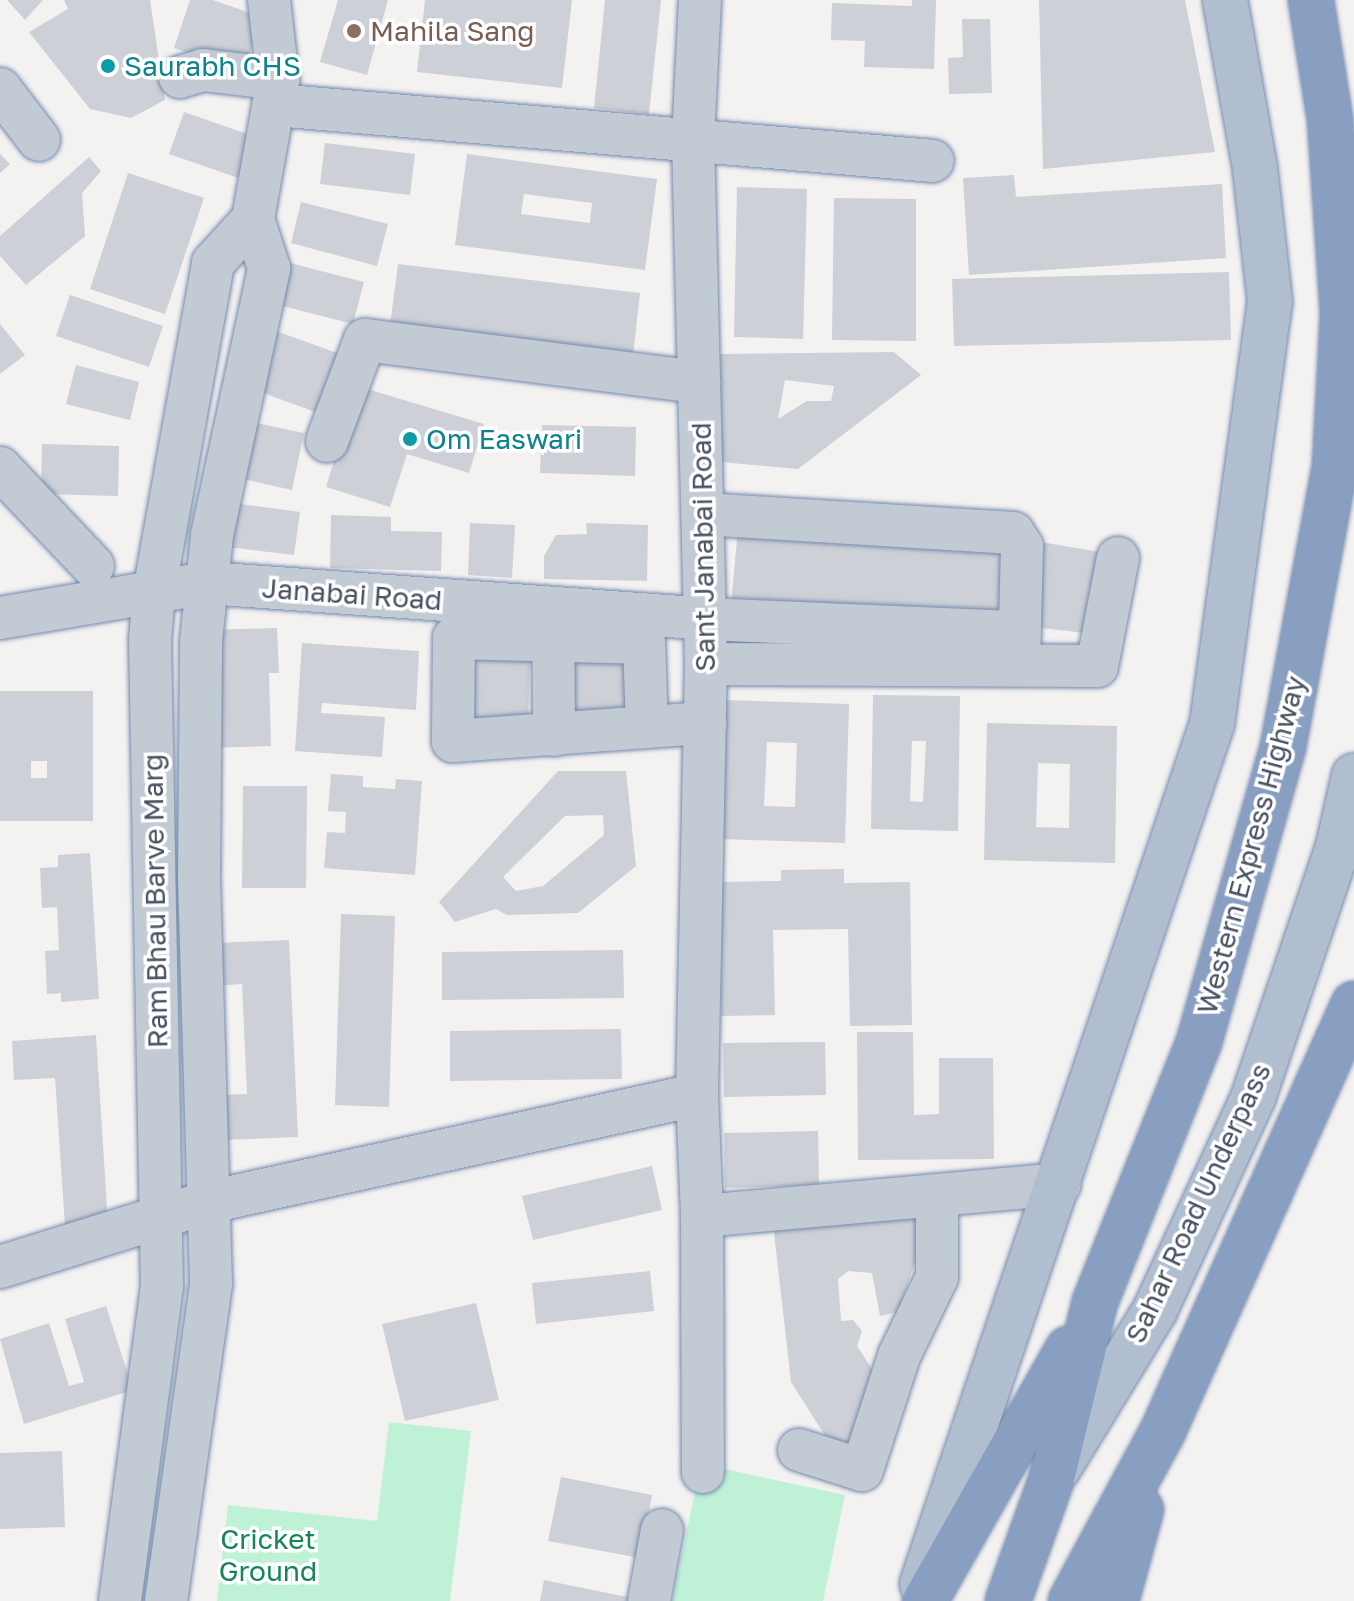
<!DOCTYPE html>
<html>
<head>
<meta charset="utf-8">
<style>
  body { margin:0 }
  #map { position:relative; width:1354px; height:1601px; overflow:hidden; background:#f4f1f1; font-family:"Golos Text",sans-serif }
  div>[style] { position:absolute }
  .green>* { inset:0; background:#bff1d7 }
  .building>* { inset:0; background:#cdd0d6 }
  .roads { filter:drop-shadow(0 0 2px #738aad) drop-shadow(0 0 2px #738aad) }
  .minor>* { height:42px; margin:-21px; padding:0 21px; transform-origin:21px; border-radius:21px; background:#c2cad3 }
  .major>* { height:44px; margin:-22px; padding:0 22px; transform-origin:22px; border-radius:22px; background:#b0bed0 }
  .highway>* { height:44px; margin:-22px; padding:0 22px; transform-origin:22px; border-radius:22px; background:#889fc1 }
  .dots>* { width:22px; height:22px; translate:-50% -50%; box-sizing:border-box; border:4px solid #fff; border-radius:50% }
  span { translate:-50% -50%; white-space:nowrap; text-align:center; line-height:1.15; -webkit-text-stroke:7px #fff; paint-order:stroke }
  .education-label { font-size:28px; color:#785e54 }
  .left { translate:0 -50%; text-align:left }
  .culture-label { font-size:28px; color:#0d838f }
  .street-label { font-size:28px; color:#485260 }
  .park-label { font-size:28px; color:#148656 }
</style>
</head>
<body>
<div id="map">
  <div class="green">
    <div style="clip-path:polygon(389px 1422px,471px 1431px,450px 1601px,217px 1601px,228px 1505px,377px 1521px)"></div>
    <div style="clip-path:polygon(701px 1464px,845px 1495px,823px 1601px,672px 1601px)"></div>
  </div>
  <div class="building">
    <div style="clip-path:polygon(7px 0,43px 0,25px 20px)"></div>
    <div style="clip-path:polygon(64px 0,150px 0,165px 100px,131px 118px,90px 109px,29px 32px,68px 9px)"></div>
    <div style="clip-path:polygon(190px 0,213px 0,262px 17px,243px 72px,174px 48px)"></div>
    <div style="clip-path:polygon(338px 0,388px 0,367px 75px,320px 62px)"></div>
    <div style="clip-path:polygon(425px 0,572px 0,562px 88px,417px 72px)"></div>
    <div style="clip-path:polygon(605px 0,661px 0,649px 114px,594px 108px)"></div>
    <div style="clip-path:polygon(912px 0,936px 0,934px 69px,864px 67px,865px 41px,831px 40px,832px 3px,912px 6px)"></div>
    <div style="clip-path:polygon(1039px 0,1185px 0,1215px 152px,1043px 169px)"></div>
    <div style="clip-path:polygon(962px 19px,990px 19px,992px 93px,949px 94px,948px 58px,963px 57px)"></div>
    <div style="clip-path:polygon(184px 112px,259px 138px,244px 180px,169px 154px)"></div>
    <div style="clip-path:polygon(325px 143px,415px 154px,410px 195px,320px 184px)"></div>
    <div style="clip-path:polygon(0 154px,10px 164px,0 173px)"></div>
    <div style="clip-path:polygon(evenodd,467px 154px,657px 179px,645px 270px,455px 245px,467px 154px,524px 194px,592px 203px,590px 223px,521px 214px,524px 194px)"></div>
    <div style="clip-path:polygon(89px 157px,101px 171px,82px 193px,85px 236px,26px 285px,0 256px,0 236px)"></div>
    <div style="clip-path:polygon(128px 173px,204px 198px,165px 314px,90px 289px)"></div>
    <div style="clip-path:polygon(1014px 175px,1016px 197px,1222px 184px,1226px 258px,969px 275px,963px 178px)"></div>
    <div style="clip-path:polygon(737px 187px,807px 189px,803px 339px,734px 337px)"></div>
    <div style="clip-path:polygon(834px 198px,916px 199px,916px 341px,832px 340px)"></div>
    <div style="clip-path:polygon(301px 202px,388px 224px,377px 266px,291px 243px)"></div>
    <div style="clip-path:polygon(282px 261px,364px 282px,353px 324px,271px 303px)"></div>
    <div style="clip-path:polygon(398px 264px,640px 293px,633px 356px,390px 326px)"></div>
    <div style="clip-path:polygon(1229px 272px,1231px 340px,954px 346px,952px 279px)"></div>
    <div style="clip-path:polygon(70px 295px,163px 326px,149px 367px,56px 336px)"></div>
    <div style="clip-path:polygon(0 324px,25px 355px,0 374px)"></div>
    <div style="clip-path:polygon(276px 331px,340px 354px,318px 413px,255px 390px)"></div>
    <div style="clip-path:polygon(evenodd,894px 352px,921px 375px,798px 469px,721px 462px,720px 354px,894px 352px,785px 380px,834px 386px,831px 401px,807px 401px,778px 419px,785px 380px)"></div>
    <div style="clip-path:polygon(76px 365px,139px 382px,130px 420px,66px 404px)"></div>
    <div style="clip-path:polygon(357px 386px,484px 424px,469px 473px,407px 454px,390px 507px,326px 487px)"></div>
    <div style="clip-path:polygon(251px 422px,304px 433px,292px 490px,239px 478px)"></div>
    <div style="clip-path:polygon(542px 425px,636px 427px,635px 476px,540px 473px)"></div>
    <div style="clip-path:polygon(42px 444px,119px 446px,118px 496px,41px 494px)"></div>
    <div style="clip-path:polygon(233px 503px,300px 512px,294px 555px,227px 547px)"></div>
    <div style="clip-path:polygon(331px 515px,391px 517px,391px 531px,442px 532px,441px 571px,330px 568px)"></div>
    <div style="clip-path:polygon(739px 518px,1014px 543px,1007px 630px,731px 605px)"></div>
    <div style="clip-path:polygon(470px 523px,515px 525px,512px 578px,468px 575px)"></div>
    <div style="clip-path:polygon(586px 523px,648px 525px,647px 581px,544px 579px,544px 556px,556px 535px,587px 534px)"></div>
    <div style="clip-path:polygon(1035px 541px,1106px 553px,1085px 633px,1025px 626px)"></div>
    <div style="clip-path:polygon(277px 628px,279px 673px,269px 673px,271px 746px,207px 748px,204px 630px)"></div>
    <div style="clip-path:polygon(302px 643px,419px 651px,416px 710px,322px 703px,321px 713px,385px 717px,382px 757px,295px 751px)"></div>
    <div style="clip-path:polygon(460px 651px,530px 653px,528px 728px,458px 726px)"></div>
    <div style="clip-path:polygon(566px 661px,632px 662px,631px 721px,565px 719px)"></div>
    <div style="clip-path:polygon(evenodd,0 691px,93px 691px,93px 821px,0 821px,0 691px,31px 761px,47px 761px,47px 778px,31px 778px,31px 761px)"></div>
    <div style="clip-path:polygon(evenodd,873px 695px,960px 696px,958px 831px,871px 829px,873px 695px,912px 741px,926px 741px,923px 802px,910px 801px,912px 741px)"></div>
    <div style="clip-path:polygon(evenodd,724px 700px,849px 704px,845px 843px,720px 839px,724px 700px,767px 742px,797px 743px,795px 807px,764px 806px,767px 742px)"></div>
    <div style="clip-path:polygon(evenodd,987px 723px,1117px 726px,1115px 863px,984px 860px,987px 723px,1038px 763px,1070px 764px,1069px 828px,1036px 827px,1038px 763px)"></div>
    <div style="clip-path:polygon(evenodd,558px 771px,626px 771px,636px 866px,578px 913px,507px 915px,496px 909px,455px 922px,439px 902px,558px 771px,603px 815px,604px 835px,543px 886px,516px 891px,503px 877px,565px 816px,603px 815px)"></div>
    <div style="clip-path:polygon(331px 774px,363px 776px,363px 787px,395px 789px,396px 779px,422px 781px,415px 875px,324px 868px,327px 832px,345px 833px,346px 812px,328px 811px)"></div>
    <div style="clip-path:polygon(243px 786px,307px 786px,306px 888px,242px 888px)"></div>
    <div style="clip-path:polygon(90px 853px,99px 999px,61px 1002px,61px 993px,47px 994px,45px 951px,59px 950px,57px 907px,42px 908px,40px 868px,58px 867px,58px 855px)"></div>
    <div style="clip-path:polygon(844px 869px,844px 883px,910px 882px,912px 1025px,850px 1026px,848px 929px,773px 930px,775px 1015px,721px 1016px,719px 882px,781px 881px,781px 870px)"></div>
    <div style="clip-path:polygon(341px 914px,395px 916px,389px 1107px,335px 1105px)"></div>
    <div style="clip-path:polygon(289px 940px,298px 1137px,222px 1140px,220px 1095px,247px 1094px,242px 984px,215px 986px,213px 943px)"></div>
    <div style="clip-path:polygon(623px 950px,624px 998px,442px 1000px,442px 952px)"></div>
    <div style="clip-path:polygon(621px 1029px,622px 1079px,450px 1081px,450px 1031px)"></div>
    <div style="clip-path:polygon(857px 1032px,913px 1032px,914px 1115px,939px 1114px,939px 1058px,993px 1058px,994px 1159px,858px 1160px)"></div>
    <div style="clip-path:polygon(96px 1035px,108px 1224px,65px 1226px,55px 1078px,14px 1080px,12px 1041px)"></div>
    <div style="clip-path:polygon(825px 1042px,826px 1095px,724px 1097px,723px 1043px)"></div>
    <div style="clip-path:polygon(818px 1131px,819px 1185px,725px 1188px,724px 1133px)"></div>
    <div style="clip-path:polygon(652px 1166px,662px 1210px,533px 1240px,522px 1196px)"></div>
    <div style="clip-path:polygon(932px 1213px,898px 1312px,880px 1316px,872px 1273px,848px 1271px,838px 1279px,841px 1321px,853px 1320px,862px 1331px,857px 1346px,874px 1372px,861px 1430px,836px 1453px,791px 1382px,773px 1224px)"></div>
    <div style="clip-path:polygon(650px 1271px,654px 1311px,536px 1324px,532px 1283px)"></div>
    <div style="clip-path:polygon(476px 1303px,499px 1400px,405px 1421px,382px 1324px)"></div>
    <div style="clip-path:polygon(106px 1306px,133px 1390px,24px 1424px,0 1339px,49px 1323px,69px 1386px,84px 1382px,65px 1319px)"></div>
    <div style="clip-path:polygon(62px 1451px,65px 1527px,0 1529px,0 1453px)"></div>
    <div style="clip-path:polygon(561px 1477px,652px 1495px,640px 1558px,548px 1541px)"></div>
    <div style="clip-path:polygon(544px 1580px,632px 1598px,631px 1601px,540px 1601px)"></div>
  </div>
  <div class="roads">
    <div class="minor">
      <div style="left:700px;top:0;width:139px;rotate:92.9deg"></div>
      <div style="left:693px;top:139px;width:525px;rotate:88.58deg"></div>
      <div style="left:706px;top:664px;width:431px;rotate:91.2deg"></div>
      <div style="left:697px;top:1095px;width:121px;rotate:87.6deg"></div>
      <div style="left:702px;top:1216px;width:359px;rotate:-5.1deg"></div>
      <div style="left:180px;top:77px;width:24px;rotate:-17deg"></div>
      <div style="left:203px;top:70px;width:76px;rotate:6.8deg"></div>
      <div style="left:0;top:89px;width:64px;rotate:52.6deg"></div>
      <div style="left:275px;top:105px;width:660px;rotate:4.86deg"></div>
      <div style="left:327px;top:441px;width:108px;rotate:-69.4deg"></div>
      <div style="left:365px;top:340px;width:337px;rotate:7.2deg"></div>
      <div style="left:0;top:468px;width:135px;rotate:46.5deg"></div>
      <div style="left:703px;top:514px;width:311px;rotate:3.5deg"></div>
      <div style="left:1013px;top:533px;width:17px;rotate:57deg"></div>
      <div style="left:1022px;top:547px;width:114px;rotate:91.5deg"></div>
      <div style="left:553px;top:608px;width:127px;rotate:89.5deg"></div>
      <div style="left:0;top:618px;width:210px;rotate:-9.6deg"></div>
      <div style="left:207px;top:583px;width:499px;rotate:4.1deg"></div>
      <div style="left:705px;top:619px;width:315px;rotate:2.4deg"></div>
      <div style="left:706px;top:664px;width:391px;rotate:0.3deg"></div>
      <div style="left:1097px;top:666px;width:110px;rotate:-79deg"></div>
      <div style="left:647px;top:727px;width:84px;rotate:-92deg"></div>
      <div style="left:644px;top:643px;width:190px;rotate:-178.5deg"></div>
      <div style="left:454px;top:638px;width:103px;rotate:90.6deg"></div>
      <div style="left:453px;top:741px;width:253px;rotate:-4.1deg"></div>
      <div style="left:702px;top:1216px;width:256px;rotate:89.8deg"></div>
      <div style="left:0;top:1267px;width:219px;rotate:-17.3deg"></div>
      <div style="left:209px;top:1202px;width:500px;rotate:-12.4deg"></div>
      <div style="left:799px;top:1450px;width:66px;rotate:17.6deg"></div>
      <div style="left:862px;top:1470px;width:120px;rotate:-72deg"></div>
      <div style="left:899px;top:1356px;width:88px;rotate:-64.3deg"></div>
      <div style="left:937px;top:1277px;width:80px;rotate:-90deg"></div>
      <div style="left:120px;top:1601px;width:317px;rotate:-82.4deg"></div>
      <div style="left:162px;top:1287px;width:647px;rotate:-91.06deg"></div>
      <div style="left:150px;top:640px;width:48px;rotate:-85.2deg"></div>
      <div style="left:154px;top:592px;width:334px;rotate:-79.8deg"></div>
      <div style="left:213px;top:263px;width:59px;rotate:-47.7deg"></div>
      <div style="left:166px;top:1601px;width:321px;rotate:-81.9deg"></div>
      <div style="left:211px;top:1283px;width:405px;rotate:-91.7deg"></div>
      <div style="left:199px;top:878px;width:236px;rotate:-89.5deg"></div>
      <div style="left:201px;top:642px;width:108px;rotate:-84.1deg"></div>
      <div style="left:212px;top:535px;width:273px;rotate:-77.9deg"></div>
      <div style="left:269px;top:268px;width:52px;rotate:-108.1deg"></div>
      <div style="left:253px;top:219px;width:142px;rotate:-79.9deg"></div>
      <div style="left:278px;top:79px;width:80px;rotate:-96.5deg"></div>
      <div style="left:649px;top:1601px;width:72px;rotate:-79.6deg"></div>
    </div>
    <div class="major">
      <div style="left:1058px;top:1469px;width:186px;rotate:-58.6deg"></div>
      <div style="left:1155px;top:1310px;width:234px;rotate:-65.2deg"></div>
      <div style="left:1253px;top:1098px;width:265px;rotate:-71.3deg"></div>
      <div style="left:1338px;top:847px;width:73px;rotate:-77.3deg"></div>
      <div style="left:922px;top:1584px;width:908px;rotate:-71.37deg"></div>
      <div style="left:1212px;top:724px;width:426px;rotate:-82.2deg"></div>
      <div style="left:1270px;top:302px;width:135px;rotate:-96.4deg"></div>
      <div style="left:1255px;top:168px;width:171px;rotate:-100.1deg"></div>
    </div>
    <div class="highway">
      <div style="left:925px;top:1601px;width:290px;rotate:-60.4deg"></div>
      <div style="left:1008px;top:1601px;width:131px;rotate:-70.3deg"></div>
      <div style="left:1052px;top:1478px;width:181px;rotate:-76.3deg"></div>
      <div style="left:1095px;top:1302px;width:280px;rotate:-68.2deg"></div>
      <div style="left:1199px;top:1042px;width:307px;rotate:-74.1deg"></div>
      <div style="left:1283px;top:747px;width:285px;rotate:-79.5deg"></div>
      <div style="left:1335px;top:467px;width:154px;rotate:-87deg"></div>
      <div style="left:1343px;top:313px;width:194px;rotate:-93.8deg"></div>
      <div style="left:1330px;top:119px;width:121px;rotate:-99.1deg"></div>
      <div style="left:1071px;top:1601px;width:191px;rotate:-61.6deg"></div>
      <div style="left:1162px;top:1433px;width:470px;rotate:-65.9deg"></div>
      <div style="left:1116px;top:1601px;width:95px;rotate:-74.8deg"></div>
    </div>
  </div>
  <div class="dots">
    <div style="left:354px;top:31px;background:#8d6e63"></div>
    <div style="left:108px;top:66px;background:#0f9aa8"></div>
    <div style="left:410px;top:439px;background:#0f9aa8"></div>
  </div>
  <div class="education-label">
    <span class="left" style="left:370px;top:31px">Mahila Sang</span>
  </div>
  <div class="culture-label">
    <span class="left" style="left:124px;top:66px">Saurabh CHS</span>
    <span class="left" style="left:426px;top:439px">Om Easwari</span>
  </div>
  <div class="street-label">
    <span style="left:703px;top:547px;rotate:-91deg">Sant Janabai Road</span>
    <span style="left:352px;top:594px;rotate:4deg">Janabai Road</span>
    <span style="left:1251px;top:845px;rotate:-75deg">Western Express Highway</span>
    <span style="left:155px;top:901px;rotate:-91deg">Ram Bhau Barve Marg</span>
    <span style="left:1198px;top:1203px;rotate:-65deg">Sahar Road Underpass</span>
  </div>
  <div class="park-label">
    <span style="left:268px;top:1555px">Cricket<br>Ground</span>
  </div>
</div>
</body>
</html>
